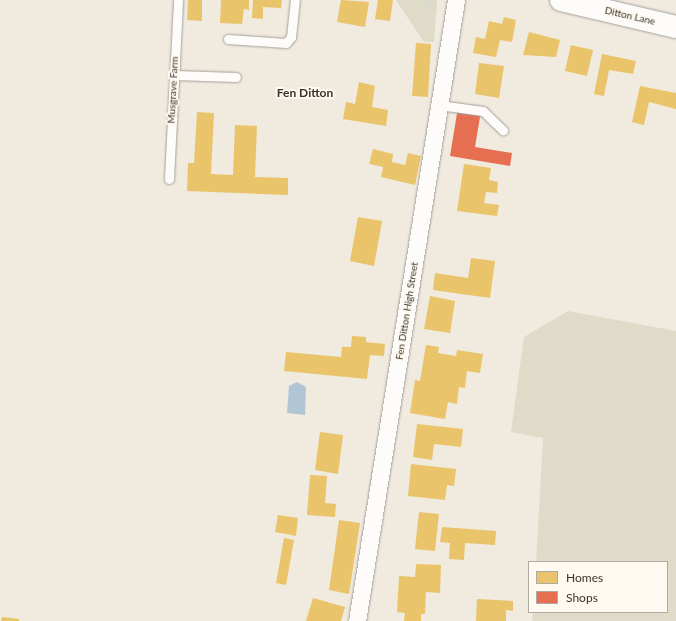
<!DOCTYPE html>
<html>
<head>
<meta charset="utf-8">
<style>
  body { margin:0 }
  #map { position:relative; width:676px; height:621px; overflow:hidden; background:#f0eadf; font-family:Lato,sans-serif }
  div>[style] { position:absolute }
  .green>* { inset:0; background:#dedcc9 }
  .water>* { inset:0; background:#b0c6d5 }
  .homes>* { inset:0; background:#e9c46a }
  .shops>* { inset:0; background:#e76f51 }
  .path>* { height:2.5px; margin-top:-1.25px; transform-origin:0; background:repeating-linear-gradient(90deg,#d8d6d3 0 3px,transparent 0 5px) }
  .roads { filter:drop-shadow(0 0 1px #a5a098) drop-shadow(0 0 1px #a5a098) }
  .service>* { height:9px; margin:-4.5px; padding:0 4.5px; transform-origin:4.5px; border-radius:4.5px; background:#fdfcfa }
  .minor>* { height:17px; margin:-8.5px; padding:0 8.5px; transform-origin:8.5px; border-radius:8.5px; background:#fdfcfa }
  .secondary>* { height:22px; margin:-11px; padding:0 11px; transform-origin:11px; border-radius:11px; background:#fdfcfa }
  span { translate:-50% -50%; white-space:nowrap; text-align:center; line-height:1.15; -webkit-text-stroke:4px #fefaf2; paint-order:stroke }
  .street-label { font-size:10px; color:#38342c }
  .quarter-label { font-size:12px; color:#38342c; font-weight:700 }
  .legend { position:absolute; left:528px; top:561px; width:140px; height:52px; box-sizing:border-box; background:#fefaf2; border:1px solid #afaba3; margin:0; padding:5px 7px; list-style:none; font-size:12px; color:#38342c }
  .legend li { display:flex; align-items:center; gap:8px; height:20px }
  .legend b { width:20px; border:1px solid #afaba3 }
</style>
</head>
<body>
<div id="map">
  <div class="green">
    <div style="clip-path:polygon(396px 0,437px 0,434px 42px,424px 42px)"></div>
    <div style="clip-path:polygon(568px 311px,676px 331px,676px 621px,532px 621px,533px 612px,667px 612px,667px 562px,536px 562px,543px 438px,511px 432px,524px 337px)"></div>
  </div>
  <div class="water">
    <div style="clip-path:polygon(297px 382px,306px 387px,305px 415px,287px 413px,289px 386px)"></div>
  </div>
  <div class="homes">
    <div style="clip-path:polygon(188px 0,202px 0,202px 21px,187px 20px)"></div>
    <div style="clip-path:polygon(221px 0,249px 0,249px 10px,244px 9px,242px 24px,220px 23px)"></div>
    <div style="clip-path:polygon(253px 0,282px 0,281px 8px,263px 7px,263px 19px,252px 18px)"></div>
    <div style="clip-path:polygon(341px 0,369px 2px,365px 27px,337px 22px)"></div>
    <div style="clip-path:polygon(378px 0,393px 0,390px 21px,375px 19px)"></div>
    <div style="clip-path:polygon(504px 17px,516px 20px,512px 42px,500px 40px,496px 57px,473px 53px,476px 37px,485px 39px,489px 21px,502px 24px)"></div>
    <div style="clip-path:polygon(529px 32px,560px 40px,556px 57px,523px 55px)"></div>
    <div style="clip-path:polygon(416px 43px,431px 44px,428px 97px,412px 96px)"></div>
    <div style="clip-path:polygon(571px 45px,593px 50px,587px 76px,565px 71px)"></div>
    <div style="clip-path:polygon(602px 54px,636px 61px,633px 74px,609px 70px,604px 96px,594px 94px)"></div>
    <div style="clip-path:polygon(479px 63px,504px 66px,499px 98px,475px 94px)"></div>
    <div style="clip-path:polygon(359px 82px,375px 86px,372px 107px,388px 110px,386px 126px,343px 119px,346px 102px,355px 104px)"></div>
    <div style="clip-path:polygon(640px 86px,676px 93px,676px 109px,649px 102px,644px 125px,632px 122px)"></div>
    <div style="clip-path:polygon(197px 112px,214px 113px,211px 174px,233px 175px,235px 125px,257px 126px,255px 177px,288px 178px,288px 195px,187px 191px,188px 163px,194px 163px)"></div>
    <div style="clip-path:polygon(373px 149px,393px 154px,392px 162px,405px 165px,408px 153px,421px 156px,415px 185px,381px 177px,383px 167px,369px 164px)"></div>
    <div style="clip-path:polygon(464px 164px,491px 168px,489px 180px,498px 182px,497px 193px,486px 192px,484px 203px,499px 205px,497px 216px,457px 211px)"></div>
    <div style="clip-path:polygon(358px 217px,382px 221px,374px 266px,350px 261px)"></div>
    <div style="clip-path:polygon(471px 258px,495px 261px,490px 298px,433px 290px,435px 273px,468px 278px)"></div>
    <div style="clip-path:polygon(430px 296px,455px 301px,450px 333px,424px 329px)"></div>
    <div style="clip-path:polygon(352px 336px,366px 337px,366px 342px,385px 344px,384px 356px,370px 355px,367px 379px,284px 371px,286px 352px,341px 357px,342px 347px,351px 347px)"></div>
    <div style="clip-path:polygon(426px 345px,439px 347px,438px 353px,456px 356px,457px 350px,483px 354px,480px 373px,467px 371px,465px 388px,459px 387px,457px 404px,448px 402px,445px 419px,410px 413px,415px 380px,420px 381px)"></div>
    <div style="clip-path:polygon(417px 424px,463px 429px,461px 447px,434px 444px,432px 460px,413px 457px)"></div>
    <div style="clip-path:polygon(320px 432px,343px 435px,338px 474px,315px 470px)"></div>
    <div style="clip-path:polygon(411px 464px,456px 469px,454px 486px,447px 485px,445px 500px,408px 496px)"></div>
    <div style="clip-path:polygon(310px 475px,327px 476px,325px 503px,336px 504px,335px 517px,307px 515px)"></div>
    <div style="clip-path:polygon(419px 512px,439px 514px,435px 551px,415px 549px)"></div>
    <div style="clip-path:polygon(278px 515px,298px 518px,296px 536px,275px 532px)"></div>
    <div style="clip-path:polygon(339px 520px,360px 523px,349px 594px,329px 590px)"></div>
    <div style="clip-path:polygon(442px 527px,496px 531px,495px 545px,465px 543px,464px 560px,449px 559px,450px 543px,440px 542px)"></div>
    <div style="clip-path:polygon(284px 538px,294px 540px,286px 585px,276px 583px)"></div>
    <div style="clip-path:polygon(416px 564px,441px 565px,440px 593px,426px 592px,425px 614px,421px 614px,421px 621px,404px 621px,405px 613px,397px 612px,399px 576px,415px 577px)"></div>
    <div style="clip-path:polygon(313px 598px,345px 607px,341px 621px,306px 621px)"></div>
    <div style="clip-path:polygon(477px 599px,513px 601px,513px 611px,506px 610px,506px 621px,476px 621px)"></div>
    <div style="clip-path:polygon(2px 617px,19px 619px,19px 621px,1px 621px)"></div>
  </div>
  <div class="shops">
    <div style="clip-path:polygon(458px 107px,481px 111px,475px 147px,512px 153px,510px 166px,450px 156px)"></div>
  </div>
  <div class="path">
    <div style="left:426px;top:0;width:15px;rotate:42deg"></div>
  </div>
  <div class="roads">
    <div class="service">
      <div style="left:228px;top:39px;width:58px;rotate:3.9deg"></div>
      <div style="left:286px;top:43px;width:8px;rotate:-50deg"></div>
      <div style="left:291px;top:37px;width:37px;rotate:-84deg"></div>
      <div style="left:174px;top:75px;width:62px;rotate:1.8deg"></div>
      <div style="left:439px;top:105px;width:44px;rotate:7.8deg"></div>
      <div style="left:483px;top:111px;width:28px;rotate:44deg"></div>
      <div style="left:169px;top:179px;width:179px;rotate:-87.1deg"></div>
    </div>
    <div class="minor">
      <div style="left:357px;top:621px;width:629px;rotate:-80.94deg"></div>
    </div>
    <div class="secondary">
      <div style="left:561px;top:0;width:118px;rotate:13.2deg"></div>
    </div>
  </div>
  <div class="street-label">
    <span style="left:630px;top:16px;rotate:13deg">Ditton Lane</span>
    <span style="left:173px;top:90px;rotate:-87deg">Musgrave Farm</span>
    <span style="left:407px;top:311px;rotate:-81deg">Fen Ditton High Street</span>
  </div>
  <div class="quarter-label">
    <span style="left:305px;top:93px">Fen Ditton</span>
  </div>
  <ul class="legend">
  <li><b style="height:11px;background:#e9c46a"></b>Homes</li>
  <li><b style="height:11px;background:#e76f51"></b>Shops</li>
  </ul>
</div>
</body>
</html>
